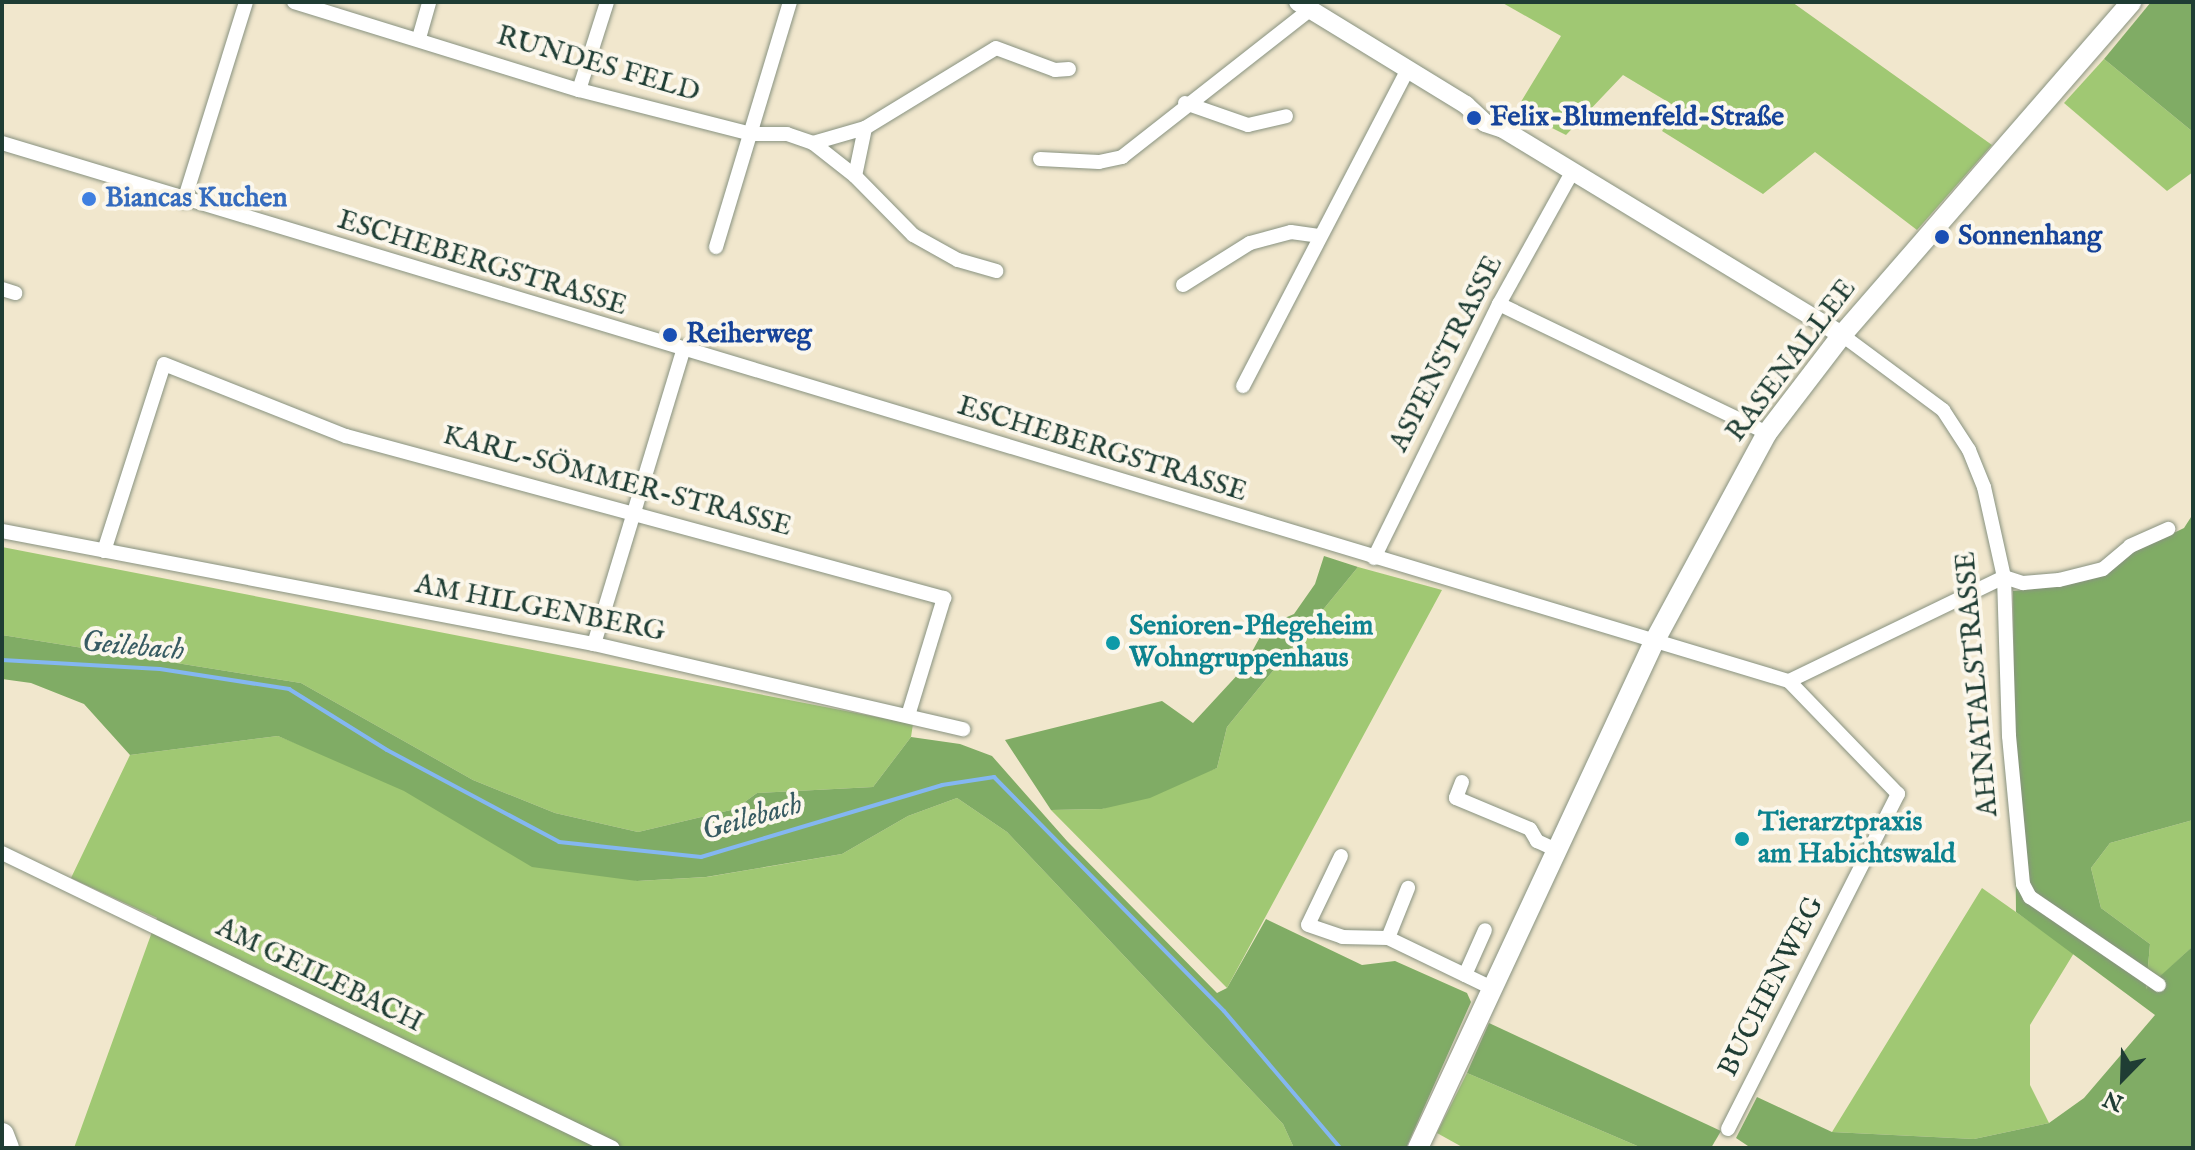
<!DOCTYPE html>
<html>
<head>
<meta charset="utf-8">
<style>
  body { margin:0 }
  #map { position:relative; width:2195px; height:1150px; overflow:hidden; background:#f1e7cd; font-family:"IM FELL English",serif }
  div>[style] { position:absolute }
  .green>* { inset:0; background:#a0c873 }
  .forest>* { inset:0; background:#80ac65 }
  .stream>* { height:4px; margin:-2px; padding:0 2px; transform-origin:2px; border-radius:2px; background:#84b7f1 }
  .roads { filter:drop-shadow(0 0 2px #889280) drop-shadow(0 0 2px #889280) }
  .minor>* { height:14px; margin:-7px; padding:0 7px; transform-origin:7px; border-radius:7px; background:#fff }
  .tertiary>* { height:18px; margin:-9px; padding:0 9px; transform-origin:9px; border-radius:9px; background:#fff }
  .secondary>* { height:20px; margin:-10px; padding:0 10px; transform-origin:10px; border-radius:10px; background:#fff }
  .primary>* { height:24px; margin:-12px; padding:0 12px; transform-origin:12px; border-radius:12px; background:#fff }
  .dots>* { width:22px; height:22px; translate:-50% -50%; box-sizing:border-box; border:4px solid #fbf7ec; border-radius:50% }
  span { translate:-50% -50%; white-space:nowrap; text-align:center; line-height:1.15; -webkit-text-stroke:8px #fbf7ec; paint-order:stroke }
  .street-label { font-size:28px; color:#1f3d34 }
  .transit-label { font-size:28px; color:#164399; font-weight:700 }
  .left { translate:0 -50%; text-align:left }
  .shop-label { font-size:28px; color:#366cbe; font-weight:700 }
  .culture-label { font-size:28px; color:#0d838f; font-weight:700 }
  .water-label { font-size:30px; color:#385c63; font-style:italic }
  .frame { position:absolute; inset:0; border:4px solid #1f3d34; pointer-events:none }
  .north { position:absolute; left:2083px; top:1038px; width:80px; height:80px; -webkit-text-stroke:6px #fbf7ec; paint-order:stroke; rotate:203deg; font-size:22px; font-weight:700; line-height:32px; text-align:center; color:#1f3d34 }
  .north::after { content:''; display:block; margin:auto; width:28px; height:36px; background:#1f3d34; clip-path:polygon(50% 0,100% 100%,50% 72%,0 100%) }
</style>
</head>
<body>
<div id="map">
  <div class="green">
    <div style="clip-path:polygon(1501px 2px,1792px 2px,1992px 145px,1917px 230px,1815px 152px,1763px 194px,1662px 131px,1678px 108px,1623px 75px,1566px 135px,1516px 110px,1561px 36px)"></div>
    <div style="clip-path:polygon(2104px 59px,2193px 132px,2193px 172px,2167px 191px,2064px 103px)"></div>
    <div style="clip-path:polygon(2px 547px,913px 724px,911px 737px,873px 787px,757px 793px,735px 809px,638px 832px,555px 813px,473px 780px,301px 683px,2px 635px)"></div>
    <div style="clip-path:polygon(1358px 567px,1442px 590px,1227px 988px,1051px 810px,1102px 809px,1217px 768px,1227px 727px)"></div>
    <div style="clip-path:polygon(278px 736px,637px 881px,707px 877px,842px 854px,908px 816px,957px 798px,1007px 832px,1283px 1124px,1294px 1148px,74px 1148px,157px 918px,71px 878px,130px 755px)"></div>
    <div style="clip-path:polygon(2193px 820px,2193px 946px,2146px 990px,2150px 944px,2101px 908px,2091px 868px,2110px 843px)"></div>
    <div style="clip-path:polygon(1982px 888px,2074px 953px,2030px 1025px,2030px 1085px,2049px 1123px,1974px 1139px,1832px 1132px)"></div>
    <div style="clip-path:polygon(1467px 1073px,1642px 1148px,1464px 1148px,1437px 1133px)"></div>
  </div>
  <div class="forest">
    <div style="clip-path:polygon(2151px 2px,2193px 2px,2193px 132px,2104px 59px)"></div>
    <div style="clip-path:polygon(2193px 514px,2193px 820px,2110px 843px,2091px 868px,2101px 908px,2150px 944px,2146px 989px,2193px 946px,2193px 1148px,1751px 1148px,1736px 1138px,1757px 1097px,1832px 1132px,1974px 1139px,2049px 1123px,2084px 1098px,2155px 1015px,2016px 912px,2013px 591px,2043px 588px,2130px 554px,2184px 528px)"></div>
    <div style="clip-path:polygon(1324px 556px,1358px 567px,1227px 727px,1217px 768px,1150px 798px,1102px 809px,1051px 810px,1005px 740px,1162px 701px,1193px 723px,1242px 670px,1266px 626px,1294px 614px,1315px 584px)"></div>
    <div style="clip-path:polygon(2px 635px,301px 683px,473px 780px,555px 813px,638px 832px,735px 809px,757px 793px,873px 787px,911px 737px,960px 744px,992px 756px,1067px 841px,1217px 993px,1227px 988px,1266px 919px,1362px 965px,1395px 961px,1467px 993px,1471px 1002px,1406px 1148px,1294px 1148px,1283px 1124px,1007px 832px,957px 798px,908px 816px,842px 854px,706px 877px,637px 881px,532px 867px,404px 791px,278px 736px,130px 755px,84px 704px,31px 683px,2px 679px)"></div>
    <div style="clip-path:polygon(1489px 1023px,1721px 1131px,1711px 1148px,1642px 1148px,1467px 1073px)"></div>
  </div>
  <div class="stream">
    <div style="left:2px;top:660px;width:158px;rotate:3.3deg"></div>
    <div style="left:160px;top:669px;width:131px;rotate:8.8deg"></div>
    <div style="left:289px;top:689px;width:115px;rotate:31.9deg"></div>
    <div style="left:387px;top:750px;width:195px;rotate:28.1deg"></div>
    <div style="left:559px;top:842px;width:143px;rotate:6deg"></div>
    <div style="left:701px;top:857px;width:252px;rotate:-16.6deg"></div>
    <div style="left:942px;top:785px;width:53px;rotate:-8.7deg"></div>
    <div style="left:994px;top:777px;width:328px;rotate:45.5deg"></div>
    <div style="left:1224px;top:1011px;width:180px;rotate:49.7deg"></div>
  </div>
  <div class="roads">
    <div class="minor">
      <div style="left:294px;top:2px;width:298px;rotate:17.2deg"></div>
      <div style="left:579px;top:90px;width:178px;rotate:14.3deg"></div>
      <div style="left:751px;top:134px;width:36px"></div>
      <div style="left:787px;top:134px;width:28px;rotate:19deg"></div>
      <div style="left:813px;top:143px;width:53px;rotate:38.2deg"></div>
      <div style="left:855px;top:176px;width:83px;rotate:45.5deg"></div>
      <div style="left:913px;top:235px;width:51px;rotate:29.1deg"></div>
      <div style="left:958px;top:260px;width:40px;rotate:16deg"></div>
      <div style="left:419px;top:38px;width:37px;rotate:-74deg"></div>
      <div style="left:579px;top:90px;width:92px;rotate:-72.3deg"></div>
      <div style="left:1185px;top:103px;width:67px;rotate:19.2deg"></div>
      <div style="left:1248px;top:125px;width:39px;rotate:-13deg"></div>
      <div style="left:2px;top:143px;width:1866px;rotate:16.76deg"></div>
      <div style="left:1789px;top:681px;width:239px;rotate:-25.8deg"></div>
      <div style="left:2004px;top:577px;width:20px;rotate:18deg"></div>
      <div style="left:2023px;top:583px;width:36px;rotate:-5deg"></div>
      <div style="left:2059px;top:580px;width:45px;rotate:-14deg"></div>
      <div style="left:2103px;top:569px;width:35px;rotate:-40deg"></div>
      <div style="left:2130px;top:546px;width:42px;rotate:-24.1deg"></div>
      <div style="left:813px;top:143px;width:54px;rotate:-16.1deg"></div>
      <div style="left:865px;top:128px;width:153px;rotate:-31.4deg"></div>
      <div style="left:996px;top:48px;width:63px;rotate:20.4deg"></div>
      <div style="left:1055px;top:70px;width:14px;rotate:-4deg"></div>
      <div style="left:1040px;top:159px;width:59px;rotate:2.9deg"></div>
      <div style="left:1099px;top:162px;width:24px;rotate:-12deg"></div>
      <div style="left:1122px;top:157px;width:236px;rotate:-38.1deg"></div>
      <div style="left:855px;top:176px;width:49px;rotate:-78.2deg"></div>
      <div style="left:184px;top:201px;width:208px;rotate:-72.7deg"></div>
      <div style="left:716px;top:247px;width:256px;rotate:-73.2deg"></div>
      <div style="left:1183px;top:285px;width:79px;rotate:-32.1deg"></div>
      <div style="left:1250px;top:243px;width:42px;rotate:-15deg"></div>
      <div style="left:1291px;top:232px;width:28px;rotate:8deg"></div>
      <div style="left:2px;top:289px;width:14px;rotate:17deg"></div>
      <div style="left:1499px;top:304px;width:297px;rotate:25.7deg"></div>
      <div style="left:1842px;top:335px;width:126px;rotate:36.6deg"></div>
      <div style="left:1943px;top:410px;width:48px;rotate:57deg"></div>
      <div style="left:1969px;top:450px;width:40px;rotate:68deg"></div>
      <div style="left:1984px;top:487px;width:92px;rotate:77.5deg"></div>
      <div style="left:2004px;top:577px;width:159px;rotate:88.2deg"></div>
      <div style="left:2009px;top:736px;width:149px;rotate:84.6deg"></div>
      <div style="left:2023px;top:884px;width:15px;rotate:62deg"></div>
      <div style="left:2030px;top:897px;width:156px;rotate:34.3deg"></div>
      <div style="left:1243px;top:386px;width:357px;rotate:-62.5deg"></div>
      <div style="left:2px;top:531px;width:603px;rotate:10.81deg"></div>
      <div style="left:594px;top:644px;width:379px;rotate:13deg"></div>
      <div style="left:104px;top:551px;width:196px;rotate:-72.2deg"></div>
      <div style="left:164px;top:364px;width:196px;rotate:21.6deg"></div>
      <div style="left:346px;top:436px;width:620px;rotate:15.16deg"></div>
      <div style="left:944px;top:598px;width:123px;rotate:107deg"></div>
      <div style="left:1374px;top:558px;width:283px;rotate:-63.8deg"></div>
      <div style="left:1499px;top:304px;width:149px;rotate:-61deg"></div>
      <div style="left:594px;top:644px;width:306px;rotate:-73.1deg"></div>
      <div style="left:1462px;top:782px;width:17px;rotate:111deg"></div>
      <div style="left:1456px;top:798px;width:80px;rotate:22.7deg"></div>
      <div style="left:1530px;top:829px;width:14px;rotate:60deg"></div>
      <div style="left:1537px;top:841px;width:23px;rotate:25deg"></div>
      <div style="left:2px;top:853px;width:678px;rotate:25.77deg"></div>
      <div style="left:1341px;top:856px;width:76px;rotate:115.6deg"></div>
      <div style="left:1308px;top:925px;width:36px;rotate:19deg"></div>
      <div style="left:1342px;top:937px;width:46px;rotate:1.2deg"></div>
      <div style="left:1388px;top:938px;width:115px;rotate:25.7deg"></div>
      <div style="left:1388px;top:938px;width:54px;rotate:-68.2deg"></div>
      <div style="left:1465px;top:975px;width:49px;rotate:-66deg"></div>
      <div style="left:1728px;top:1129px;width:376px;rotate:-63.1deg"></div>
      <div style="left:1898px;top:794px;width:157px;rotate:-134deg"></div>
    </div>
    <div class="tertiary">
      <div style="left:1298px;top:2px;width:197px;rotate:31.5deg"></div>
      <div style="left:1466px;top:105px;width:26px;rotate:43deg"></div>
      <div style="left:1485px;top:123px;width:19px;rotate:18deg"></div>
      <div style="left:1503px;top:129px;width:397px;rotate:31.3deg"></div>
    </div>
    <div class="secondary">
      <div style="left:1418px;top:1148px;width:558px;rotate:-65deg"></div>
      <div style="left:1654px;top:642px;width:238px;rotate:-61.6deg"></div>
      <div style="left:1767px;top:433px;width:123px;rotate:-52.6deg"></div>
      <div style="left:1842px;top:335px;width:441px;rotate:-49deg"></div>
    </div>
    <div class="primary">
      <div style="left:2px;top:1135px;width:14px;rotate:69deg"></div>
    </div>
  </div>
  <div class="dots">
    <div style="left:1474px;top:118px;background:#1a4fb4"></div>
    <div style="left:89px;top:199px;background:#3f7fe0"></div>
    <div style="left:1942px;top:237px;background:#1a4fb4"></div>
    <div style="left:670px;top:335px;background:#1a4fb4"></div>
    <div style="left:1113px;top:643px;background:#0f9aa8"></div>
    <div style="left:1742px;top:839px;background:#0f9aa8"></div>
  </div>
  <div class="street-label">
    <span style="left:598px;top:65px;rotate:16deg">RUNDES FELD</span>
    <span style="left:482px;top:264px;rotate:17deg">ESCHEBERGSTRASSE</span>
    <span style="left:1447px;top:354px;rotate:-63deg">ASPENSTRASSE</span>
    <span style="left:1792px;top:361px;rotate:-53deg">RASENALLEE</span>
    <span style="left:1102px;top:450px;rotate:17deg">ESCHEBERGSTRASSE</span>
    <span style="left:617px;top:482px;rotate:15deg">KARL-SÖMMER-STRASSE</span>
    <span style="left:540px;top:609px;rotate:11deg">AM HILGENBERG</span>
    <span style="left:1978px;top:684px;rotate:-95deg">AHNATALSTRASSE</span>
    <span style="left:319px;top:976px;rotate:26deg">AM GEILEBACH</span>
    <span style="left:1772px;top:987px;rotate:-63deg">BUCHENWEG</span>
  </div>
  <div class="transit-label">
    <span class="left" style="left:1490px;top:118px">Felix-Blumenfeld-Straße</span>
    <span class="left" style="left:1958px;top:237px">Sonnenhang</span>
    <span class="left" style="left:686px;top:335px">Reiherweg</span>
  </div>
  <div class="shop-label">
    <span class="left" style="left:105px;top:199px">Biancas Kuchen</span>
  </div>
  <div class="culture-label">
    <span class="left" style="left:1129px;top:643px">Senioren-Pflegeheim<br>Wohngruppenhaus</span>
    <span class="left" style="left:1758px;top:839px">Tierarztpraxis<br>am Habichtswald</span>
  </div>
  <div class="water-label">
    <span style="left:133px;top:647px;rotate:5deg">Geilebach</span>
    <span style="left:752px;top:818px;rotate:-16deg">Geilebach</span>
  </div>
  <div class="frame"></div>
  <div class="north">N</div>
</div>
</body>
</html>
